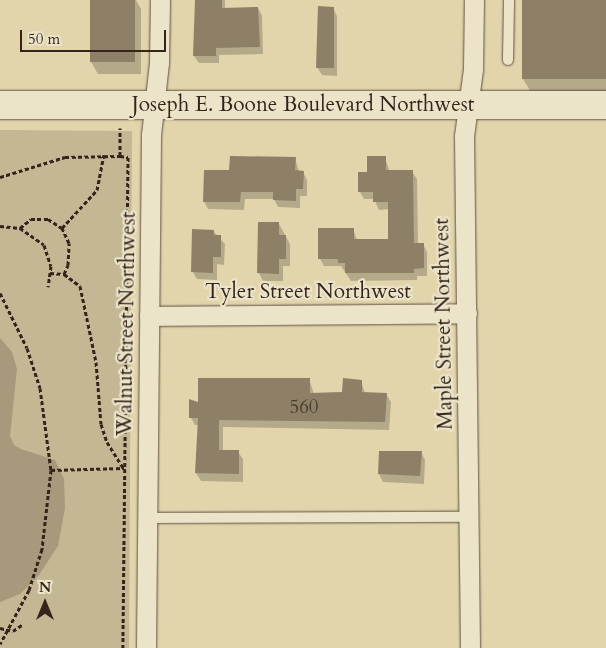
<!DOCTYPE html>
<html>
<head>
<meta charset="utf-8">
<style>
  body { margin:0 }
  #map { position:relative; width:606px; height:648px; overflow:hidden; background:#e2d5ac; font-family:Cardo,serif }
  div>[style] { position:absolute }
  .green>* { inset:0; background:#c4b794 }
  .water>* { inset:0; background:#a7997b }
  .shadow>* { inset:0; background:#0003 }
  .building>* { inset:0; background:#8e8067 }
  .path>* { height:3px; margin-top:-1.5px; transform-origin:0; background:repeating-linear-gradient(90deg,#34241c 0 4px,transparent 0 6.5px) }
  .roads { filter:drop-shadow(0 0 1px #605040) drop-shadow(0 0 1px #605040) }
  .service>* { height:10px; margin:-5px; padding:0 5px; transform-origin:5px; border-radius:5px; background:#ece4c9 }
  .minor>* { height:19px; margin:-9.5px; padding:0 9.5px; transform-origin:9.5px; border-radius:9.5px; background:#ece4c9 }
  .secondary>* { height:28px; margin:-14px; padding:0 14px; transform-origin:14px; border-radius:14px; background:#ece4c9 }
  .path-bridge>* { height:3px; margin-top:-1.5px; transform-origin:0; background:repeating-linear-gradient(90deg,#34241c 0 4px,transparent 0 6.5px) }
  span { translate:-50% -50%; white-space:nowrap; text-align:center; line-height:1.15; -webkit-text-stroke:4.5px #ece4c9; paint-order:stroke }
  .number-label { font-size:19px; color:#4a3b2f }
  .number-label span { -webkit-text-stroke-width:0 }
  .street-label { font-size:21px; color:#34241c }
  .north { position:absolute; left:20px; top:578px; width:50px; height:50px; -webkit-text-stroke:4px #ece4c9; paint-order:stroke; rotate:0deg; font-size:14px; font-weight:700; line-height:20px; text-align:center; color:#34241c }
  .north::after { content:''; display:block; margin:auto; width:18px; height:22px; background:#34241c; clip-path:polygon(50% 0,100% 100%,50% 72%,0 100%) }
  .scale { position:absolute; left:20px; top:30px; width:146px; height:22px; box-sizing:border-box; border:2px solid #34241c; border-top:0; padding-left:6px; font-size:15px; line-height:18px; white-space:nowrap; color:#34241c; -webkit-text-stroke:4px #ece4c9; paint-order:stroke }
</style>
</head>
<body>
<div id="map">
  <div class="green">
    <div style="clip-path:polygon(0 130px,132px 131px,129px 648px,0 648px)"></div>
  </div>
  <div class="water">
    <div style="clip-path:polygon(0 338px,12px 352px,17px 369px,10px 436px,14px 445px,21px 449px,55px 460px,64px 479px,65px 508px,58px 546px,39px 575px,20px 594px,0 602px)"></div>
  </div>
  <div class="shadow">
    <div style="clip-path:polygon(91px 0,136px 0,141px 9px,141px 74px,98px 74px,91px 62px)"></div>
    <div style="clip-path:polygon(196px 0,225px 0,225px 9px,258px 8px,262px 16px,263px 54px,219px 55px,219px 63px,199px 63px,194px 56px)"></div>
    <div style="clip-path:polygon(524px 0,606px 0,606px 94px,532px 94px,523px 79px)"></div>
    <div style="clip-path:polygon(333px 8px,337px 16px,337px 76px,322px 75px,317px 67px)"></div>
    <div style="clip-path:polygon(295px 158px,299px 172px,303px 172px,307px 180px,307px 196px,300px 196px,300px 208px,278px 207px,274px 199px,245px 199px,244px 210px,208px 209px,204px 201px,231px 171px)"></div>
    <div style="clip-path:polygon(385px 158px,390px 172px,412px 172px,417px 179px,418px 244px,423px 244px,427px 252px,427px 276px,417px 276px,417px 280px,351px 281px,341px 266px,324px 266px,320px 259px,353px 229px,357px 240px,389px 240px,389px 209px,379px 210px,374px 199px,364px 199px,360px 192px,368px 173px)"></div>
    <div style="clip-path:polygon(279px 224px,290px 244px,290px 266px,283px 266px,283px 281px,263px 281px,259px 273px)"></div>
    <div style="clip-path:polygon(213px 231px,225px 244px,224px 265px,217px 264px,217px 280px,197px 279px,193px 272px)"></div>
    <div style="clip-path:polygon(309px 379px,314px 394px,343px 393px,361px 381px,365px 393px,386px 394px,391px 402px,389px 430px,223px 427px,223px 451px,238px 452px,243px 459px,243px 482px,201px 481px,196px 473px,199px 425px,195px 425px,191px 418px,199px 403px)"></div>
    <div style="clip-path:polygon(421px 452px,425px 460px,424px 484px,383px 482px,379px 474px)"></div>
  </div>
  <div class="building">
    <div style="clip-path:polygon(90px 0,135px 0,135px 62px,90px 62px)"></div>
    <div style="clip-path:polygon(195px 0,222px 0,222px 8px,258px 7px,260px 47px,216px 48px,216px 56px,193px 56px)"></div>
    <div style="clip-path:polygon(522px 0,606px 0,606px 79px,522px 79px)"></div>
    <div style="clip-path:polygon(318px 6px,334px 7px,334px 68px,316px 68px)"></div>
    <div style="clip-path:polygon(230px 156px,296px 157px,295px 170px,304px 171px,303px 189px,296px 189px,296px 201px,273px 200px,273px 192px,241px 192px,240px 202px,203px 202px,204px 170px,229px 170px)"></div>
    <div style="clip-path:polygon(367px 156px,386px 156px,386px 170px,413px 170px,414px 243px,424px 243px,424px 268px,414px 269px,414px 273px,345px 273px,345px 263px,338px 263px,338px 259px,318px 259px,318px 228px,354px 228px,354px 239px,388px 239px,388px 202px,373px 202px,373px 192px,358px 192px,358px 172px,367px 172px)"></div>
    <div style="clip-path:polygon(258px 222px,279px 222px,279px 235px,286px 235px,286px 259px,279px 259px,279px 274px,257px 273px)"></div>
    <div style="clip-path:polygon(192px 229px,214px 230px,214px 235px,221px 235px,221px 257px,213px 257px,213px 273px,191px 272px)"></div>
    <div style="clip-path:polygon(198px 378px,310px 378px,310px 393px,342px 392px,343px 378px,362px 380px,362px 392px,387px 393px,385px 422px,219px 420px,219px 450px,239px 450px,239px 474px,195px 473px,198px 418px,189px 418px,189px 399px,198px 402px)"></div>
    <div style="clip-path:polygon(379px 451px,422px 451px,420px 476px,378px 474px)"></div>
  </div>
  <div class="path">
    <div style="left:120px;top:156px;width:8px;rotate:7deg"></div>
    <div style="left:128px;top:157px;width:491px;rotate:90.6deg"></div>
    <div style="left:0;top:177px;width:68px;rotate:-17.1deg"></div>
    <div style="left:65px;top:157px;width:55px;rotate:-1deg"></div>
    <div style="left:120px;top:156px;width:28px;rotate:-90deg"></div>
    <div style="left:0;top:226px;width:20px;rotate:6deg"></div>
    <div style="left:20px;top:228px;width:14px;rotate:-39deg"></div>
    <div style="left:31px;top:219px;width:17px"></div>
    <div style="left:48px;top:219px;width:17px;rotate:33deg"></div>
    <div style="left:62px;top:228px;width:52px;rotate:-47.4deg"></div>
    <div style="left:97px;top:190px;width:36px;rotate:-79deg"></div>
    <div style="left:20px;top:228px;width:29px;rotate:35deg"></div>
    <div style="left:44px;top:245px;width:22px;rotate:72deg"></div>
    <div style="left:51px;top:266px;width:21px;rotate:98deg"></div>
    <div style="left:50px;top:273px;width:14px;rotate:4deg"></div>
    <div style="left:64px;top:274px;width:10px;rotate:-66deg"></div>
    <div style="left:68px;top:265px;width:22px;rotate:-87deg"></div>
    <div style="left:69px;top:243px;width:17px;rotate:-115deg"></div>
    <div style="left:64px;top:274px;width:20px;rotate:37deg"></div>
    <div style="left:80px;top:286px;width:78px;rotate:78.1deg"></div>
    <div style="left:96px;top:362px;width:62px;rotate:85.4deg"></div>
    <div style="left:101px;top:424px;width:19px;rotate:72deg"></div>
    <div style="left:107px;top:442px;width:31px;rotate:58deg"></div>
    <div style="left:51px;top:470px;width:73px;rotate:-1.6deg"></div>
    <div style="left:0;top:628px;width:13px;rotate:13deg"></div>
    <div style="left:13px;top:631px;width:11px;rotate:-34deg"></div>
  </div>
  <div class="roads">
    <div class="service">
      <div style="left:508px;top:60px;width:60px;rotate:-89deg"></div>
      <div style="left:147px;top:518px;width:322px;rotate:-0.2deg"></div>
    </div>
    <div class="minor">
      <div style="left:149px;top:316px;width:318px;rotate:-0.5deg"></div>
      <div style="left:146px;top:648px;width:513px;rotate:-89.44deg"></div>
      <div style="left:151px;top:135px;width:72px;rotate:-83.7deg"></div>
      <div style="left:159px;top:63px;width:63px;rotate:-89.1deg"></div>
      <div style="left:470px;top:648px;width:512px;rotate:-90.67deg"></div>
      <div style="left:464px;top:136px;width:68px;rotate:-82.3deg"></div>
      <div style="left:473px;top:69px;width:69px;rotate:-89.2deg"></div>
    </div>
    <div class="secondary">
      <div style="left:0;top:105px;width:606px"></div>
    </div>
  </div>
  <div class="path-bridge">
    <div style="left:0;top:293px;width:61px;rotate:63.9deg"></div>
    <div style="left:27px;top:348px;width:42px;rotate:72deg"></div>
    <div style="left:40px;top:388px;width:83px;rotate:82.4deg"></div>
    <div style="left:51px;top:470px;width:80px;rotate:96.5deg"></div>
    <div style="left:42px;top:549px;width:43px;rotate:107.6deg"></div>
    <div style="left:29px;top:590px;width:61px;rotate:118.2deg"></div>
  </div>
  <div class="number-label">
    <span style="left:304px;top:408px">560</span>
  </div>
  <div class="street-label">
    <span style="left:303px;top:105px">Joseph E. Boone Boulevard Northwest</span>
    <span style="left:308px;top:292px">Tyler Street Northwest</span>
    <span style="left:127px;top:324px;rotate:-89deg">Walnut Street Northwest</span>
    <span style="left:444px;top:324px;rotate:-91deg">Maple Street Northwest</span>
  </div>
  <div class="north">N</div>
  <div class="scale">50 m</div>
</div>
</body>
</html>
